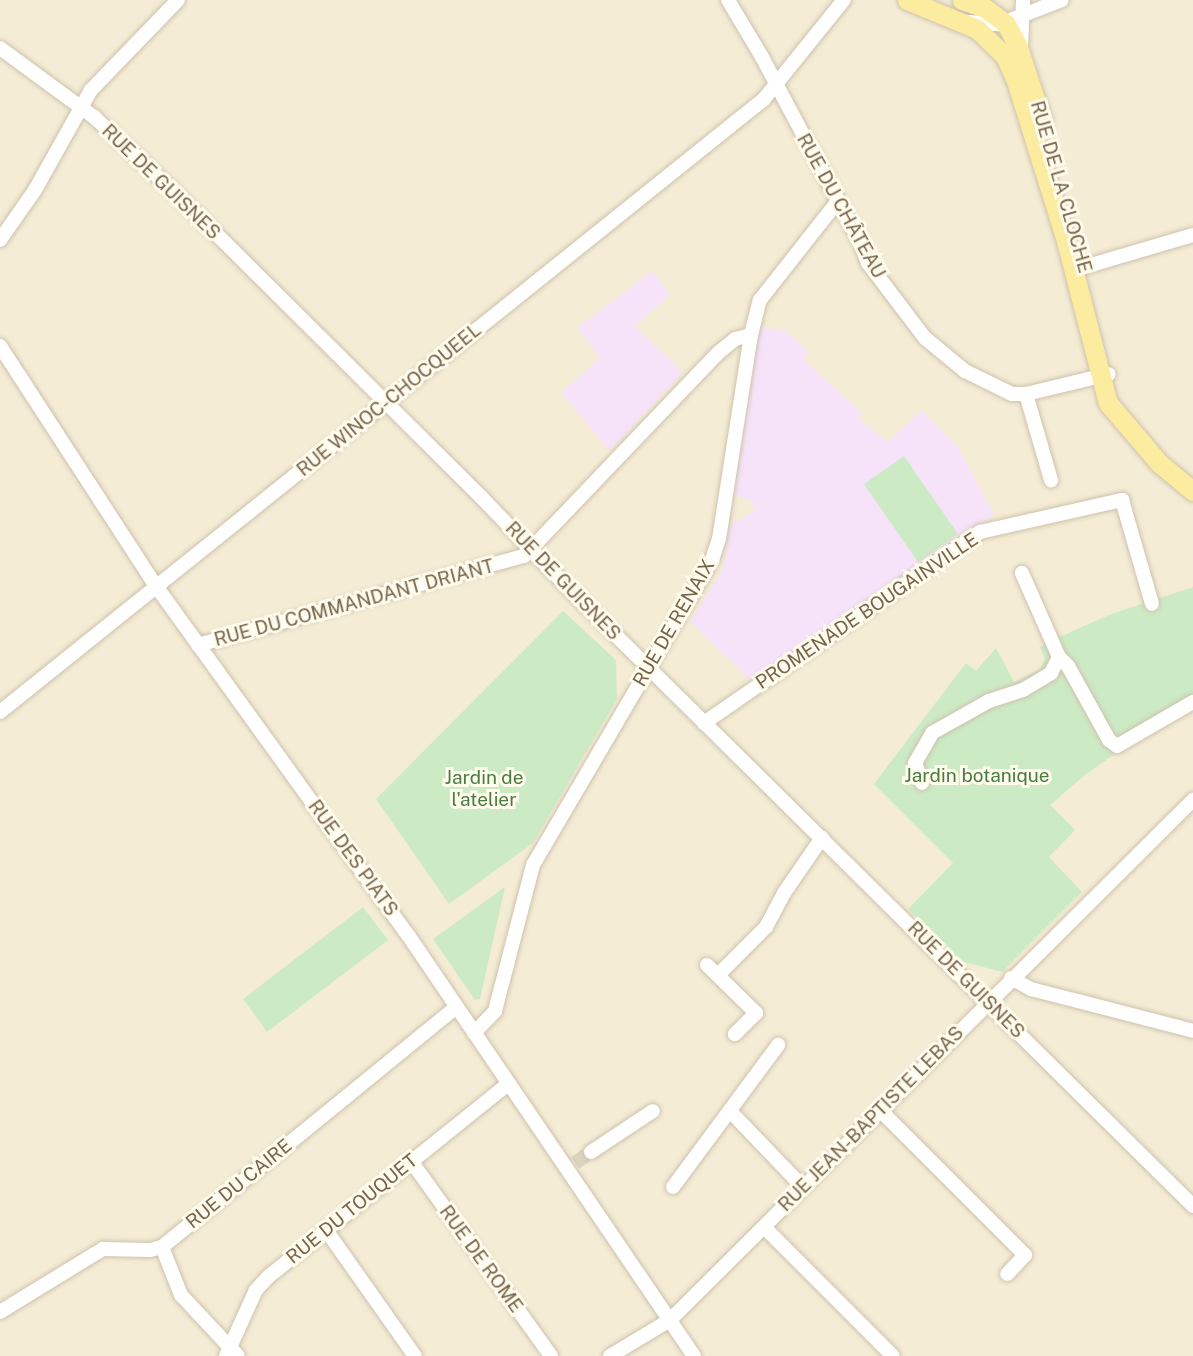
<!DOCTYPE html>
<html>
<head>
<meta charset="utf-8">
<style>
  body { margin:0 }
  #map { position:relative; width:1193px; height:1356px; overflow:hidden; background:#fcf9e7; font-family:"Public Sans",sans-serif }
  div>[style] { position:absolute }
  .residential>* { inset:0; background:#f4ecd5 }
  .education>* { inset:0; background:#f6e3f9 }
  .green>* { inset:0; background:#ccebc5 }
  .minor-tunnel>* { height:14px; margin-top:-7px; transform-origin:0; background:repeating-linear-gradient(90deg,#dbd4c0 0 14px,transparent 0 21px) }
  .roads { filter:drop-shadow(0 0 2px #cfc2ad) drop-shadow(0 0 2px #cfc2ad) }
  .minor>* { height:14px; margin:-7px; padding:0 7px; transform-origin:7px; border-radius:7px; background:#fff }
  .major>* { height:19px; margin:-9.5px; padding:0 9.5px; transform-origin:9.5px; border-radius:9.5px; background:#fbec9f }
  span { translate:-50% -50%; white-space:nowrap; text-align:center; line-height:1.15; -webkit-text-stroke:6px #fffced; paint-order:stroke }
  .street-label { font-size:19px; color:#77634b }
  .park-label { font-size:19px; color:#487c42 }
</style>
</head>
<body>
<div id="map">
  <div class="residential">
    <div style="clip-path:polygon(0 0,1193px 0,1193px 1356px,0 1356px)"></div>
  </div>
  <div class="education">
    <div style="clip-path:polygon(652px 271px,670px 294px,635px 326px,683px 372px,610px 451px,561px 393px,600px 358px,577px 328px)"></div>
    <div style="clip-path:polygon(758px 327px,786px 331px,809px 352px,803px 359px,862px 413px,858px 418px,888px 442px,922px 410px,960px 450px,994px 515px,751px 681px,690px 621px,723px 569px,730px 525px,756px 510px,750px 500px,732px 494px)"></div>
  </div>
  <div class="green">
    <div style="clip-path:polygon(904px 456px,958px 534px,918px 562px,864px 484px)"></div>
    <div style="clip-path:polygon(1193px 587px,1193px 698px,1085px 775px,1050px 805px,1075px 830px,1049px 857px,1082px 892px,1002px 972px,961px 961px,908px 909px,953px 863px,874px 784px,966px 663px,976px 671px,996px 648px,1014px 682px,1039px 670px,1045px 659px,1040px 647px,1046px 643px,1111px 614px)"></div>
    <div style="clip-path:polygon(563px 611px,616px 660px,617px 699px,533px 843px,449px 904px,376px 799px)"></div>
    <div style="clip-path:polygon(505px 887px,480px 999px,475px 1000px,433px 939px)"></div>
    <div style="clip-path:polygon(363px 907px,388px 940px,267px 1032px,243px 999px)"></div>
  </div>
  <div class="minor-tunnel">
    <div style="left:575px;top:1163px;width:19px;rotate:-35deg"></div>
  </div>
  <div class="roads">
    <div class="minor">
      <div style="left:728px;top:0;width:66px;rotate:59.2deg"></div>
      <div style="left:762px;top:57px;width:212px;rotate:62.1deg"></div>
      <div style="left:861px;top:244px;width:20px;rotate:70deg"></div>
      <div style="left:868px;top:263px;width:94px;rotate:52.8deg"></div>
      <div style="left:925px;top:338px;width:52px;rotate:39.5deg"></div>
      <div style="left:965px;top:371px;width:52px;rotate:26.1deg"></div>
      <div style="left:1012px;top:394px;width:14px"></div>
      <div style="left:1026px;top:394px;width:85px;rotate:-13.5deg"></div>
      <div style="left:969px;top:22px;width:31px;rotate:4deg"></div>
      <div style="left:1000px;top:24px;width:66px;rotate:-21.2deg"></div>
      <div style="left:0;top:48px;width:117px;rotate:36.3deg"></div>
      <div style="left:94px;top:117px;width:103px;rotate:43deg"></div>
      <div style="left:169px;top:187px;width:441px;rotate:44.8deg"></div>
      <div style="left:482px;top:498px;width:132px;rotate:46.2deg"></div>
      <div style="left:573px;top:593px;width:872px;rotate:44.67deg"></div>
      <div style="left:1021px;top:48px;width:48px;rotate:-87.6deg"></div>
      <div style="left:0;top:240px;width:61px;rotate:-55deg"></div>
      <div style="left:35px;top:190px;width:115px;rotate:-60.8deg"></div>
      <div style="left:91px;top:90px;width:125px;rotate:-46deg"></div>
      <div style="left:1074px;top:270px;width:124px;rotate:-16.4deg"></div>
      <div style="left:0;top:346px;width:286px;rotate:57deg"></div>
      <div style="left:156px;top:586px;width:430px;rotate:54.2deg"></div>
      <div style="left:408px;top:935px;width:509px;rotate:55.81deg"></div>
      <div style="left:1026px;top:394px;width:90px;rotate:73.8deg"></div>
      <div style="left:198px;top:645px;width:338px;rotate:-15.3deg"></div>
      <div style="left:524px;top:556px;width:281px;rotate:-46.3deg"></div>
      <div style="left:718px;top:353px;width:22px;rotate:-39deg"></div>
      <div style="left:735px;top:339px;width:16px;rotate:-14deg"></div>
      <div style="left:1059px;top:657px;width:13px;rotate:45deg"></div>
      <div style="left:1068px;top:666px;width:85px;rotate:61deg"></div>
      <div style="left:1109px;top:740px;width:10px;rotate:37deg"></div>
      <div style="left:1117px;top:746px;width:88px;rotate:-30.1deg"></div>
      <div style="left:0;top:712px;width:980px;rotate:-38.74deg"></div>
      <div style="left:764px;top:99px;width:127px;rotate:-51.1deg"></div>
      <div style="left:704px;top:723px;width:336px;rotate:-34.7deg"></div>
      <div style="left:980px;top:532px;width:146px;rotate:-12.7deg"></div>
      <div style="left:1122px;top:500px;width:108px;rotate:73.9deg"></div>
      <div style="left:922px;top:783px;width:21px;rotate:-109deg"></div>
      <div style="left:915px;top:763px;width:34px;rotate:-60deg"></div>
      <div style="left:932px;top:733px;width:65px;rotate:-29.3deg"></div>
      <div style="left:989px;top:701px;width:36px;rotate:-18deg"></div>
      <div style="left:1023px;top:690px;width:33px;rotate:-31deg"></div>
      <div style="left:1051px;top:673px;width:18px;rotate:-63deg"></div>
      <div style="left:1059px;top:657px;width:92px;rotate:-113.8deg"></div>
      <div style="left:707px;top:965px;width:69px;rotate:44.4deg"></div>
      <div style="left:756px;top:1013px;width:30px;rotate:135deg"></div>
      <div style="left:718px;top:975px;width:68px;rotate:-45deg"></div>
      <div style="left:766px;top:927px;width:38px;rotate:-62deg"></div>
      <div style="left:784px;top:893px;width:67px;rotate:-55.4deg"></div>
      <div style="left:1011px;top:978px;width:23px;rotate:29deg"></div>
      <div style="left:1031px;top:989px;width:167px;rotate:14.5deg"></div>
      <div style="left:474px;top:1033px;width:30px;rotate:-46deg"></div>
      <div style="left:495px;top:1011px;width:151px;rotate:-75.4deg"></div>
      <div style="left:533px;top:865px;width:354px;rotate:-59.6deg"></div>
      <div style="left:712px;top:560px;width:22px;rotate:-72deg"></div>
      <div style="left:719px;top:539px;width:206px;rotate:-81.1deg"></div>
      <div style="left:751px;top:335px;width:36px;rotate:-76deg"></div>
      <div style="left:760px;top:300px;width:125px;rotate:-51.8deg"></div>
      <div style="left:880px;top:1110px;width:205px;rotate:45deg"></div>
      <div style="left:1025px;top:1255px;width:26px;rotate:133deg"></div>
      <div style="left:730px;top:1111px;width:105px;rotate:46.2deg"></div>
      <div style="left:591px;top:1152px;width:74px;rotate:-33.5deg"></div>
      <div style="left:411px;top:1161px;width:240px;rotate:54.3deg"></div>
      <div style="left:673px;top:1187px;width:177px;rotate:-53.5deg"></div>
      <div style="left:764px;top:1227px;width:182px;rotate:45deg"></div>
      <div style="left:326px;top:1230px;width:154px;rotate:54.8deg"></div>
      <div style="left:162px;top:1247px;width:52px;rotate:68.4deg"></div>
      <div style="left:181px;top:1295px;width:83px;rotate:46.9deg"></div>
      <div style="left:0;top:1312px;width:121px;rotate:-31.5deg"></div>
      <div style="left:103px;top:1249px;width:47px;rotate:1.2deg"></div>
      <div style="left:150px;top:1250px;width:12px;rotate:-14deg"></div>
      <div style="left:162px;top:1247px;width:380px;rotate:-39.2deg"></div>
      <div style="left:226px;top:1356px;width:72px;rotate:-65.6deg"></div>
      <div style="left:256px;top:1290px;width:18px;rotate:-47deg"></div>
      <div style="left:268px;top:1277px;width:307px;rotate:-38.8deg"></div>
      <div style="left:610px;top:1356px;width:70px;rotate:-31deg"></div>
      <div style="left:670px;top:1320px;width:738px;rotate:-44.84deg"></div>
    </div>
    <div class="major">
      <div style="left:907px;top:0;width:76px;rotate:22.5deg"></div>
      <div style="left:977px;top:29px;width:39px;rotate:44deg"></div>
      <div style="left:1005px;top:56px;width:24px;rotate:66deg"></div>
      <div style="left:1015px;top:78px;width:171px;rotate:72.6deg"></div>
      <div style="left:1066px;top:241px;width:167px;rotate:75.5deg"></div>
      <div style="left:1108px;top:403px;width:79px;rotate:49.6deg"></div>
      <div style="left:1159px;top:463px;width:44px;rotate:39.5deg"></div>
      <div style="left:962px;top:0;width:24px;rotate:19deg"></div>
      <div style="left:985px;top:8px;width:26px;rotate:37deg"></div>
      <div style="left:1006px;top:24px;width:26px;rotate:62deg"></div>
      <div style="left:1018px;top:47px;width:77px;rotate:71.8deg"></div>
    </div>
  </div>
  <div class="street-label">
    <span style="left:161px;top:182px;rotate:44deg">RUE DE GUISNES</span>
    <span style="left:1061px;top:187px;rotate:74deg">RUE DE LA CLOCHE</span>
    <span style="left:841px;top:206px;rotate:61deg">RUE DU CHÂTEAU</span>
    <span style="left:389px;top:400px;rotate:-39deg">RUE WINOC-CHOCQUEEL</span>
    <span style="left:563px;top:581px;rotate:46deg">RUE DE GUISNES</span>
    <span style="left:354px;top:603px;rotate:-15deg">RUE DU COMMANDANT DRIANT</span>
    <span style="left:867px;top:611px;rotate:-34deg">PROMENADE BOUGAINVILLE</span>
    <span style="left:674px;top:623px;rotate:-60deg">RUE DE RENAIX</span>
    <span style="left:353px;top:858px;rotate:54deg">RUE DES PIATS</span>
    <span style="left:966px;top:980px;rotate:45deg">RUE DE GUISNES</span>
    <span style="left:871px;top:1119px;rotate:-45deg">RUE JEAN-BAPTISTE LEBAS</span>
    <span style="left:239px;top:1184px;rotate:-39deg">RUE DU CAIRE</span>
    <span style="left:352px;top:1209px;rotate:-39deg">RUE DU TOUQUET</span>
    <span style="left:481px;top:1259px;rotate:54deg">RUE DE ROME</span>
  </div>
  <div class="park-label">
    <span style="left:977px;top:776px">Jardin botanique</span>
    <span style="left:484px;top:789px">Jardin de<br>l'atelier</span>
  </div>
</div>
</body>
</html>
